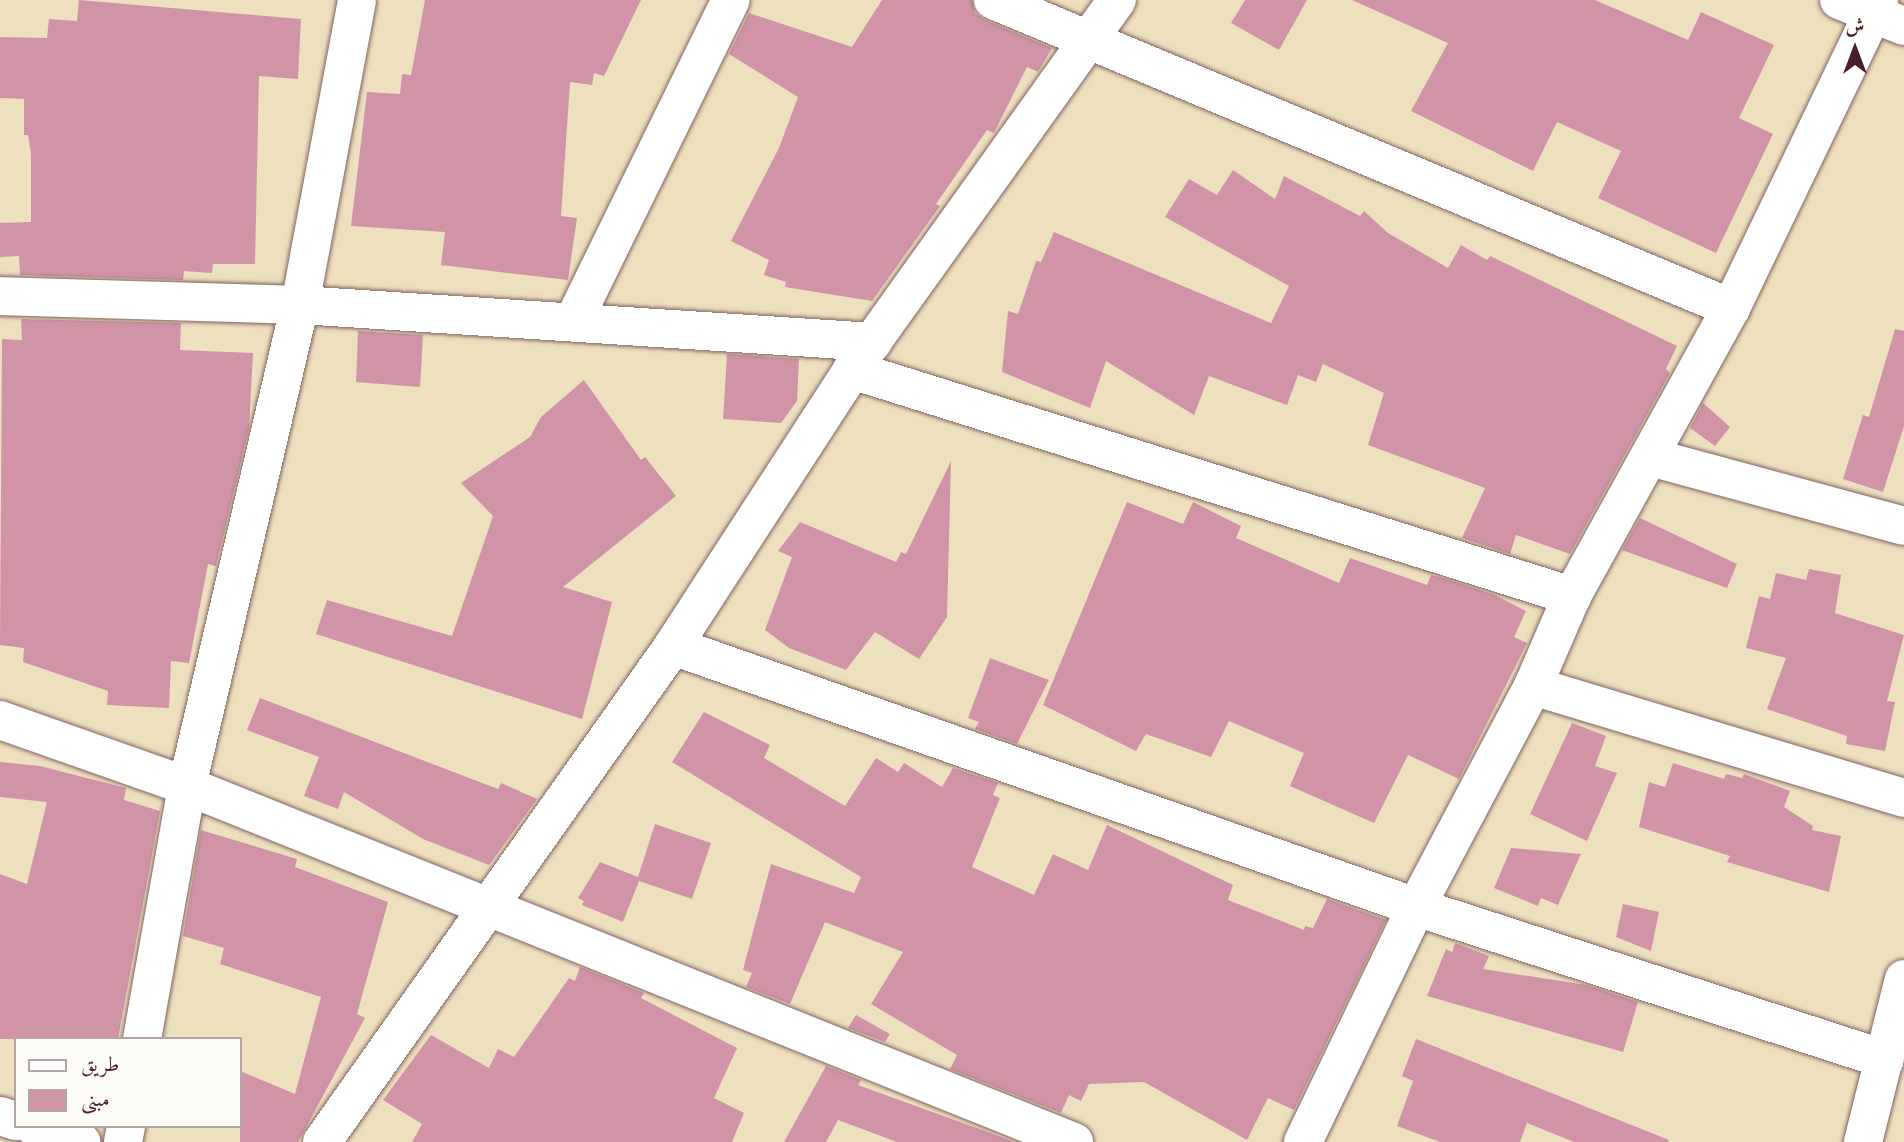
<!DOCTYPE html>
<html>
<head>
<meta charset="utf-8">
<style>
  body { margin:0 }
  #map { position:relative; width:1904px; height:1142px; overflow:hidden; background:#ede0bf; font-family:"Sorts Mill Goudy",Amiri,serif }
  div>[style] { position:absolute }
  .building>* { inset:0; background:#d094a6 }
  .roads { filter:drop-shadow(0 0 2px #83635f) drop-shadow(0 0 2px #83635f) }
  .street>* { height:38px; margin:-19px; padding:0 19px; transform-origin:19px; border-radius:19px; background:#fff }
  span { translate:-50% -50%; white-space:nowrap; text-align:center; line-height:1.15; -webkit-text-stroke:7px #fdfcf7; paint-order:stroke }
  .legend { position:absolute; left:14px; top:1037px; width:228px; height:91px; box-sizing:border-box; background:#fdfcf7; border:2px solid #b5a4a5; margin:0; padding:9px 12px; list-style:none; font-size:21px; color:#4a1f2b }
  .legend li { display:flex; align-items:center; gap:14px; height:35px }
  .legend b { width:35px; border:2px solid #b5a4a5 }
  .north { position:absolute; left:1820px; top:14px; width:70px; height:70px; -webkit-text-stroke:5px #fdfcf7; paint-order:stroke; rotate:0deg; font-size:19px; font-weight:700; line-height:28px; text-align:center; color:#4a1f2b }
  .north::after { content:''; display:block; margin:auto; width:24px; height:32px; background:#4a1f2b; clip-path:polygon(50% 0,100% 100%,50% 72%,0 100%) }
</style>
</head>
<body>
<div id="map">
  <div class="building">
    <div style="clip-path:polygon(79px 0,301px 19px,298px 79px,259px 76px,255px 264px,213px 264px,212px 273px,184px 271px,183px 280px,20px 275px,19px 256px,0 257px,0 223px,31px 222px,31px 154px,28px 135px,24px 135px,24px 99px,0 98px,0 37px,47px 38px,49px 19px,77px 21px)"></div>
    <div style="clip-path:polygon(425px 0,641px 0,604px 76px,594px 73px,592px 85px,570px 82px,561px 216px,577px 218px,568px 280px,441px 265px,445px 232px,351px 226px,367px 92px,400px 94px,402px 74px,411px 75px)"></div>
    <div style="clip-path:polygon(882px 0,972px 0,975px 13px,985px 20px,1052px 48px,1038px 72px,1027px 67px,994px 133px,987px 130px,936px 204px,940px 206px,872px 301px,785px 287px,786px 282px,764px 275px,769px 260px,731px 241px,779px 148px,798px 97px,729px 54px,749px 13px,852px 47px)"></div>
    <div style="clip-path:polygon(1245px 0,1307px 0,1279px 50px,1231px 23px)"></div>
    <div style="clip-path:polygon(1352px 0,1595px 0,1688px 40px,1701px 12px,1774px 45px,1739px 118px,1773px 134px,1716px 253px,1598px 198px,1621px 151px,1557px 122px,1533px 171px,1411px 111px,1448px 43px)"></div>
    <div style="clip-path:polygon(1233px 170px,1275px 199px,1284px 176px,1360px 216px,1364px 211px,1388px 233px,1448px 268px,1461px 245px,1487px 260px,1490px 256px,1677px 346px,1666px 369px,1670px 373px,1570px 554px,1516px 535px,1510px 554px,1462px 538px,1485px 488px,1368px 445px,1384px 393px,1323px 364px,1316px 382px,1298px 375px,1287px 405px,1209px 376px,1194px 415px,1106px 361px,1090px 408px,1002px 372px,1008px 311px,1018px 314px,1036px 261px,1041px 262px,1054px 232px,1271px 323px,1289px 286px,1165px 217px,1189px 179px,1217px 195px)"></div>
    <div style="clip-path:polygon(21px 319px,181px 323px,180px 350px,253px 353px,249px 428px,216px 566px,208px 564px,189px 663px,171px 661px,169px 708px,107px 705px,108px 691px,23px 662px,24px 648px,0 645px,2px 339px,22px 340px)"></div>
    <div style="clip-path:polygon(1895px 329px,1904px 331px,1904px 426px,1883px 492px,1843px 479px,1863px 415px,1869px 417px)"></div>
    <div style="clip-path:polygon(358px 331px,423px 335px,420px 387px,356px 382px)"></div>
    <div style="clip-path:polygon(727px 354px,799px 359px,797px 401px,781px 423px,723px 419px)"></div>
    <div style="clip-path:polygon(584px 380px,641px 460px,645px 457px,676px 496px,563px 587px,612px 602px,582px 719px,316px 634px,327px 600px,452px 636px,493px 516px,461px 483px,530px 437px,541px 417px)"></div>
    <div style="clip-path:polygon(1703px 403px,1730px 427px,1715px 446px,1690px 428px)"></div>
    <div style="clip-path:polygon(951px 461px,947px 617px,919px 659px,875px 632px,846px 670px,789px 648px,765px 630px,792px 557px,778px 551px,800px 522px,896px 562px,901px 552px,906px 554px)"></div>
    <div style="clip-path:polygon(1127px 502px,1183px 524px,1193px 502px,1241px 526px,1236px 538px,1339px 583px,1350px 558px,1427px 585px,1431px 575px,1443px 578px,1495px 595px,1526px 611px,1514px 637px,1527px 643px,1459px 779px,1408px 755px,1374px 823px,1290px 786px,1304px 753px,1229px 721px,1211px 757px,1146px 734px,1136px 751px,1043px 705px)"></div>
    <div style="clip-path:polygon(1640px 518px,1737px 564px,1727px 588px,1622px 550px)"></div>
    <div style="clip-path:polygon(1809px 569px,1841px 575px,1835px 613px,1904px 635px,1887px 701px,1895px 702px,1885px 751px,1846px 744px,1847px 736px,1767px 709px,1786px 658px,1746px 648px,1759px 596px,1770px 599px,1776px 573px,1806px 580px)"></div>
    <div style="clip-path:polygon(990px 658px,1049px 680px,1017px 744px,975px 729px,979px 722px,968px 718px)"></div>
    <div style="clip-path:polygon(260px 698px,498px 789px,501px 783px,537px 799px,489px 865px,423px 839px,344px 792px,338px 809px,304px 796px,319px 757px,247px 730px)"></div>
    <div style="clip-path:polygon(704px 712px,770px 745px,764px 758px,845px 806px,876px 758px,898px 772px,904px 763px,942px 787px,953px 768px,998px 783px,993px 795px,1000px 798px,972px 867px,1034px 895px,1053px 854px,1088px 870px,1107px 825px,1233px 885px,1228px 900px,1304px 930px,1305px 926px,1313px 928px,1327px 899px,1386px 920px,1294px 1110px,1268px 1098px,1247px 1140px,1144px 1082px,1089px 1084px,1081px 1101px,1069px 1095px,1061px 1113px,950px 1069px,957px 1055px,871px 1004px,903px 952px,825px 922px,790px 1004px,746px 987px,752px 973px,743px 970px,771px 864px,854px 893px,861px 877px,672px 762px)"></div>
    <div style="clip-path:polygon(1572px 723px,1606px 736px,1595px 766px,1617px 773px,1587px 841px,1530px 814px)"></div>
    <div style="clip-path:polygon(0 762px,40px 766px,126px 788px,124px 800px,160px 811px,118px 1039px,0 1039px,0 874px,27px 884px,47px 802px,0 797px)"></div>
    <div style="clip-path:polygon(1673px 763px,1724px 779px,1726px 774px,1742px 778px,1744px 774px,1790px 791px,1784px 807px,1813px 826px,1812px 830px,1841px 836px,1829px 892px,1727px 862px,1730px 856px,1639px 827px,1649px 782px,1665px 787px)"></div>
    <div style="clip-path:polygon(655px 824px,711px 843px,692px 899px,639px 881px,623px 922px,582px 905px,584px 901px,578px 898px,600px 862px,638px 877px)"></div>
    <div style="clip-path:polygon(201px 830px,297px 859px,295px 867px,388px 902px,357px 1014px,365px 1018px,298px 1142px,240px 1142px,240px 1071px,295px 1094px,321px 997px,220px 964px,224px 948px,183px 936px)"></div>
    <div style="clip-path:polygon(1511px 848px,1581px 854px,1558px 905px,1541px 898px,1538px 906px,1494px 888px)"></div>
    <div style="clip-path:polygon(1623px 904px,1659px 912px,1651px 951px,1616px 937px)"></div>
    <div style="clip-path:polygon(1455px 943px,1489px 956px,1483px 969px,1586px 985px,1638px 1002px,1623px 1052px,1427px 996px,1446px 949px,1452px 952px)"></div>
    <div style="clip-path:polygon(580px 967px,644px 993px,641px 998px,737px 1048px,714px 1098px,744px 1113px,732px 1142px,412px 1142px,422px 1124px,383px 1100px,431px 1035px,489px 1068px,498px 1049px,514px 1057px,569px 978px,575px 981px)"></div>
    <div style="clip-path:polygon(856px 1015px,890px 1034px,885px 1042px,848px 1028px)"></div>
    <div style="clip-path:polygon(1416px 1039px,1669px 1140px,1668px 1142px,1574px 1142px,1527px 1123px,1520px 1142px,1440px 1142px,1397px 1126px,1413px 1081px,1402px 1076px)"></div>
    <div style="clip-path:polygon(826px 1066px,861px 1080px,858px 1085px,1015px 1142px,897px 1142px,838px 1120px,826px 1142px,784px 1142px)"></div>
  </div>
  <div class="roads">
    <div class="street">
      <div style="left:993px;top:0;width:800px;rotate:22.65deg"></div>
      <div style="left:1839px;top:0;width:70px;rotate:21.8deg"></div>
      <div style="left:0;top:296px;width:300px;rotate:1.7deg"></div>
      <div style="left:300px;top:305px;width:574px;rotate:3.69deg"></div>
      <div style="left:574px;top:320px;width:356px;rotate:-63.9deg"></div>
      <div style="left:852px;top:370px;width:755px;rotate:17.43deg"></div>
      <div style="left:1650px;top:457px;width:263px;rotate:15.2deg"></div>
      <div style="left:673px;top:646px;width:788px;rotate:19.36deg"></div>
      <div style="left:1416px;top:907px;width:493px;rotate:18deg"></div>
      <div style="left:1533px;top:686px;width:388px;rotate:16.8deg"></div>
      <div style="left:0;top:720px;width:198px;rotate:19.4deg"></div>
      <div style="left:187px;top:786px;width:956px;rotate:21.87deg"></div>
      <div style="left:142px;top:1039px;width:257px;rotate:-79.9deg"></div>
      <div style="left:187px;top:786px;width:494px;rotate:-76.8deg"></div>
      <div style="left:300px;top:305px;width:310px;rotate:-79.4deg"></div>
      <div style="left:0;top:1116px;width:17px;rotate:17deg"></div>
      <div style="left:33px;top:1126px;width:51px;rotate:18.4deg"></div>
      <div style="left:123px;top:1142px;width:16px;rotate:-79deg"></div>
      <div style="left:322px;top:1142px;width:608px;rotate:-54.71deg"></div>
      <div style="left:673px;top:646px;width:329px;rotate:-57deg"></div>
      <div style="left:852px;top:370px;width:455px;rotate:-54.4deg"></div>
      <div style="left:1303px;top:1142px;width:261px;rotate:-64.3deg"></div>
      <div style="left:1416px;top:907px;width:250px;rotate:-62.1deg"></div>
      <div style="left:1533px;top:686px;width:98px;rotate:-66.6deg"></div>
      <div style="left:1572px;top:596px;width:329px;rotate:-61.1deg"></div>
      <div style="left:1731px;top:308px;width:342px;rotate:-64.3deg"></div>
      <div style="left:1863px;top:1142px;width:168px;rotate:-75.9deg"></div>
    </div>
  </div>
  <ul class="legend">
  <li><b style="height:9px;background:#fff"></b>طريق</li>
  <li><b style="height:19px;background:#d094a6"></b>مبنى</li>
  </ul>
  <div class="north">ش</div>
</div>
</body>
</html>
